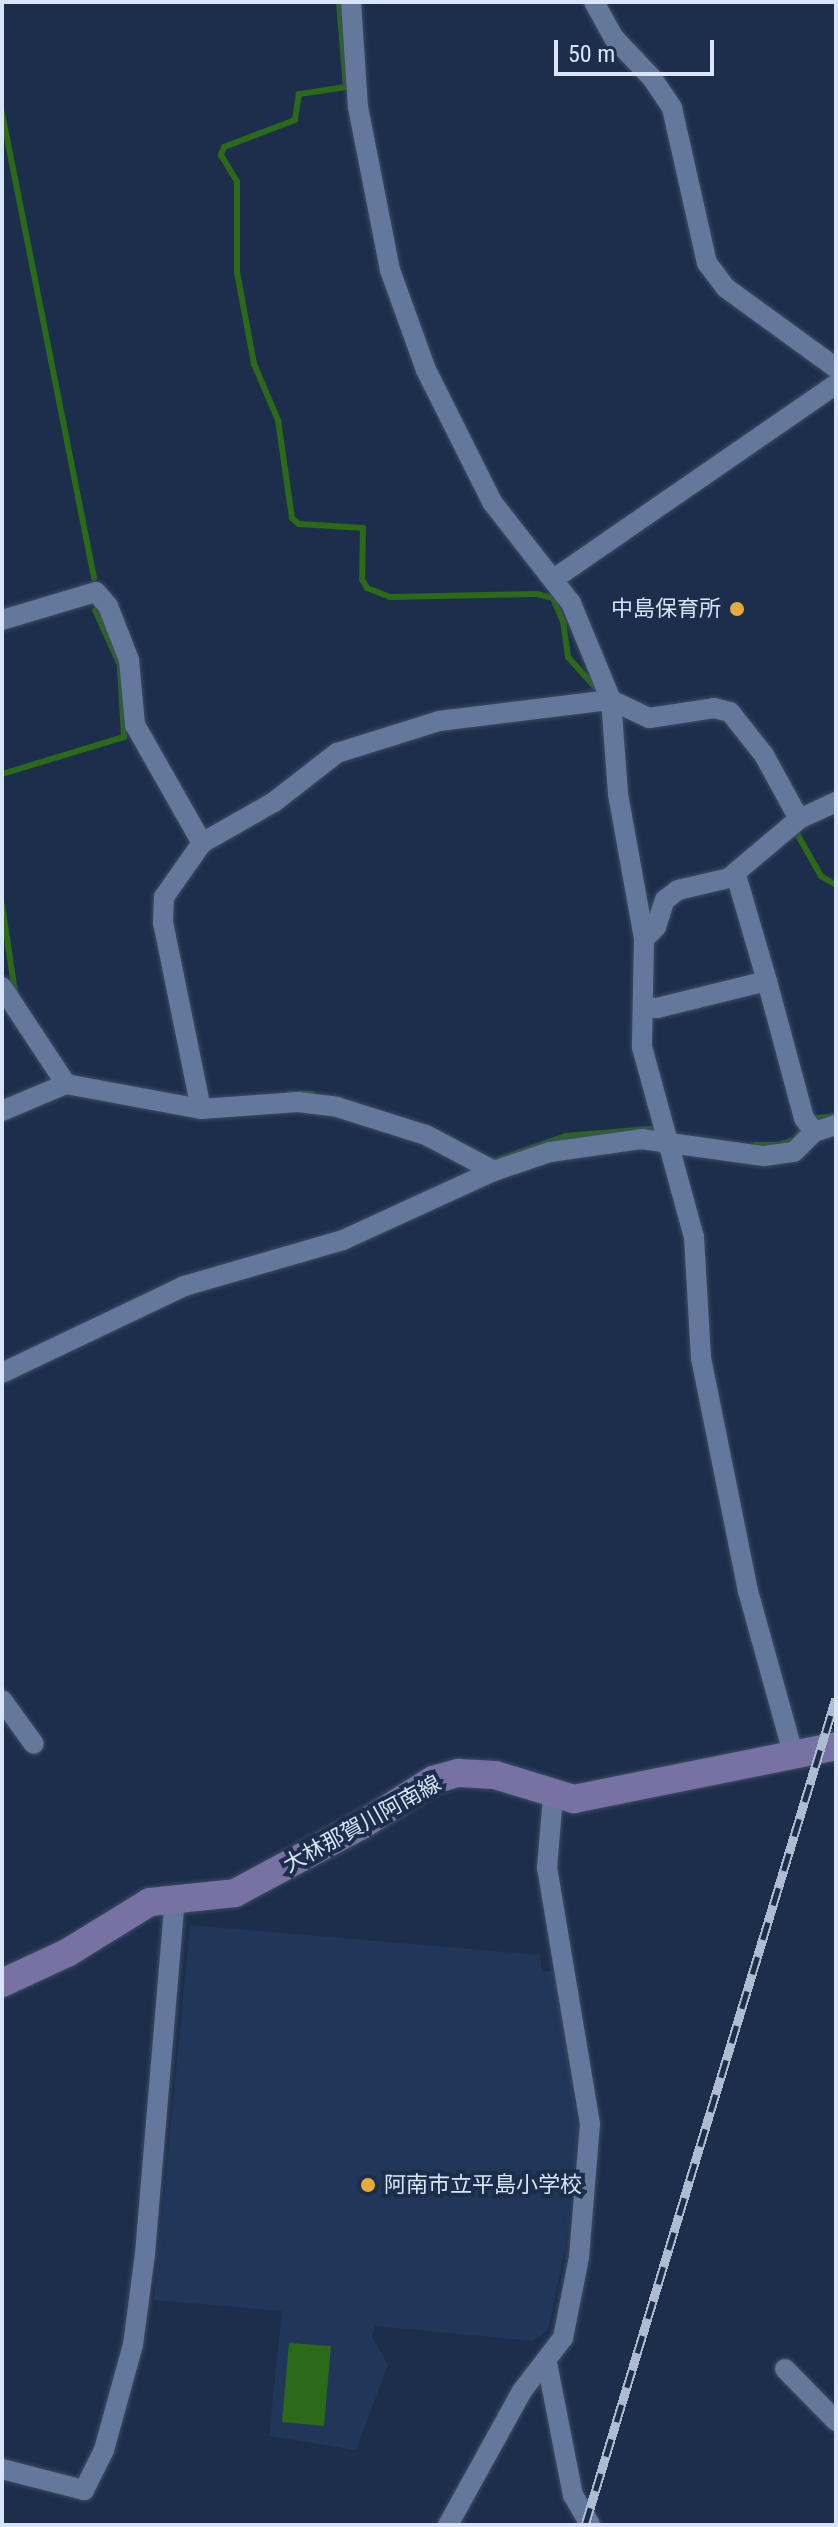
<!DOCTYPE html>
<html>
<head>
<meta charset="utf-8">
<style>
  body { margin:0 }
  #map { position:relative; width:838px; height:2527px; overflow:hidden; background:#1c2e4b; font-family:"Roboto Condensed","Noto Sans JP",sans-serif }
  div>[style] { position:absolute }
  .built>* { inset:0; background:#213759 }
  .water>* { inset:0; background:#2b6a19 }
  .stream>* { height:6px; margin:-3px; padding:0 3px; transform-origin:3px; border-radius:3px; background:#2b6a19 }
  .roads { filter:drop-shadow(0 0 2px #3c4b64) drop-shadow(0 0 2px #3c4b64) }
  .minor>* { height:20px; margin:-10px; padding:0 10px; transform-origin:10px; border-radius:10px; background:#63789a }
  .secondary>* { height:28px; margin:-14px; padding:0 14px; transform-origin:14px; border-radius:14px; background:#7871a4 }
  .rail>* { height:9px; margin-top:-4.5px; transform-origin:0; background:repeating-linear-gradient(90deg,#1c2e4b 0 18px,#aebcd2 0 36px); box-sizing:border-box; border-block:2px solid #aebcd2 }
  .dots>* { width:22px; height:22px; translate:-50% -50%; box-sizing:border-box; border:4px solid #1c2e4b; border-radius:50% }
  span { translate:-50% -50%; white-space:nowrap; text-align:center; line-height:1.15; -webkit-text-stroke:8px #1c2e4b; paint-order:stroke }
  .poi-label { font-size:22px; color:#d8e4f8 }
  .right { translate:-100% -50%; text-align:right }
  .left { translate:0 -50%; text-align:left }
  .street-label { font-size:22px; color:#d8e4f8 }
  .frame { position:absolute; inset:0; border:4px solid #d8e4f8; pointer-events:none }
  .scale { position:absolute; left:554px; top:40px; width:160px; height:36px; box-sizing:border-box; border:4px solid #d8e4f8; border-top:0; padding-left:10px; font-size:24px; line-height:28px; white-space:nowrap; color:#d8e4f8; -webkit-text-stroke:6px #1c2e4b; paint-order:stroke }
</style>
</head>
<body>
<div id="map">
  <div class="built">
    <div style="clip-path:polygon(190px 1925px,540px 1955px,542px 1972px,555px 1970px,578px 2128px,566px 2243px,548px 2330px,533px 2341px,375px 2326px,372px 2337px,388px 2365px,356px 2450px,269px 2436px,282px 2311px,154px 2300px)"></div>
  </div>
  <div class="water">
    <div style="clip-path:polygon(289px 2343px,331px 2346px,324px 2426px,282px 2422px)"></div>
  </div>
  <div class="stream">
    <div style="left:339px;top:2px;width:85px;rotate:85.3deg"></div>
    <div style="left:346px;top:87px;width:48px;rotate:171.5deg"></div>
    <div style="left:299px;top:94px;width:26px;rotate:99deg"></div>
    <div style="left:295px;top:120px;width:76px;rotate:159.2deg"></div>
    <div style="left:224px;top:147px;width:9px;rotate:111deg"></div>
    <div style="left:221px;top:155px;width:31px;rotate:59deg"></div>
    <div style="left:237px;top:182px;width:90px;rotate:90deg"></div>
    <div style="left:237px;top:272px;width:94px;rotate:79.5deg"></div>
    <div style="left:254px;top:364px;width:61px;rotate:66.8deg"></div>
    <div style="left:278px;top:420px;width:99px;rotate:81.9deg"></div>
    <div style="left:292px;top:518px;width:9px;rotate:41deg"></div>
    <div style="left:299px;top:524px;width:64px;rotate:3.6deg"></div>
    <div style="left:363px;top:528px;width:51px;rotate:91.1deg"></div>
    <div style="left:362px;top:579px;width:10px;rotate:61deg"></div>
    <div style="left:367px;top:588px;width:25px;rotate:21deg"></div>
    <div style="left:390px;top:597px;width:147px;rotate:-1.2deg"></div>
    <div style="left:537px;top:594px;width:16px;rotate:14deg"></div>
    <div style="left:553px;top:598px;width:25px;rotate:67deg"></div>
    <div style="left:563px;top:621px;width:36px;rotate:82deg"></div>
    <div style="left:568px;top:657px;width:39px;rotate:48deg"></div>
    <div style="left:2px;top:113px;width:474px;rotate:78.8deg"></div>
    <div style="left:2px;top:774px;width:127px;rotate:-16.9deg"></div>
    <div style="left:124px;top:737px;width:72px;rotate:-93.2deg"></div>
    <div style="left:120px;top:665px;width:60px;rotate:-114.4deg"></div>
    <div style="left:796px;top:832px;width:51px;rotate:60.4deg"></div>
    <div style="left:821px;top:876px;width:17px;rotate:31deg"></div>
    <div style="left:2px;top:905px;width:88px;rotate:81.5deg"></div>
    <div style="left:289px;top:1094px;width:24px"></div>
    <div style="left:755px;top:1145px;width:23px"></div>
    <div style="left:778px;top:1145px;width:17px;rotate:-17deg"></div>
    <div style="left:794px;top:1140px;width:30px;rotate:-46deg"></div>
    <div style="left:815px;top:1118px;width:21px;rotate:-5deg"></div>
    <div style="left:495px;top:1161px;width:75px;rotate:-19.4deg"></div>
    <div style="left:566px;top:1136px;width:85px;rotate:-4.7deg"></div>
  </div>
  <div class="roads">
    <div class="minor">
      <div style="left:351px;top:2px;width:105px;rotate:86.2deg"></div>
      <div style="left:358px;top:107px;width:166px;rotate:78.9deg"></div>
      <div style="left:390px;top:270px;width:106px;rotate:70.2deg"></div>
      <div style="left:426px;top:370px;width:148px;rotate:63.4deg"></div>
      <div style="left:492px;top:502px;width:128px;rotate:52deg"></div>
      <div style="left:571px;top:603px;width:105px;rotate:67.6deg"></div>
      <div style="left:611px;top:700px;width:94px;rotate:85.7deg"></div>
      <div style="left:618px;top:794px;width:147px;rotate:79.8deg"></div>
      <div style="left:644px;top:939px;width:108px;rotate:91.1deg"></div>
      <div style="left:642px;top:1047px;width:197px;rotate:74.7deg"></div>
      <div style="left:694px;top:1237px;width:121px;rotate:86.7deg"></div>
      <div style="left:701px;top:1358px;width:238px;rotate:78.6deg"></div>
      <div style="left:748px;top:1591px;width:172px;rotate:74.5deg"></div>
      <div style="left:594px;top:2px;width:41px;rotate:60.9deg"></div>
      <div style="left:614px;top:38px;width:55px;rotate:46.5deg"></div>
      <div style="left:652px;top:78px;width:36px;rotate:56deg"></div>
      <div style="left:672px;top:108px;width:159px;rotate:77.3deg"></div>
      <div style="left:707px;top:263px;width:31px;rotate:53deg"></div>
      <div style="left:726px;top:288px;width:136px;rotate:36deg"></div>
      <div style="left:555px;top:578px;width:341px;rotate:-34.6deg"></div>
      <div style="left:2px;top:620px;width:98px;rotate:-16.6deg"></div>
      <div style="left:96px;top:592px;width:18px;rotate:49deg"></div>
      <div style="left:108px;top:606px;width:58px;rotate:68.7deg"></div>
      <div style="left:129px;top:660px;width:65px;rotate:84.7deg"></div>
      <div style="left:135px;top:725px;width:136px;rotate:60.4deg"></div>
      <div style="left:644px;top:939px;width:17px;rotate:-45deg"></div>
      <div style="left:656px;top:927px;width:28px;rotate:-72deg"></div>
      <div style="left:665px;top:900px;width:16px;rotate:-38deg"></div>
      <div style="left:678px;top:890px;width:52px;rotate:-13.2deg"></div>
      <div style="left:729px;top:878px;width:92px;rotate:-40.1deg"></div>
      <div style="left:799px;top:819px;width:41px;rotate:-24.7deg"></div>
      <div style="left:767px;top:981px;width:142px;rotate:74.9deg"></div>
      <div style="left:804px;top:1118px;width:17px;rotate:54deg"></div>
      <div style="left:2px;top:987px;width:116px;rotate:56.6deg"></div>
      <div style="left:643px;top:1007px;width:14px;rotate:4deg"></div>
      <div style="left:657px;top:1008px;width:113px;rotate:-13.8deg"></div>
      <div style="left:767px;top:981px;width:110px;rotate:-106.3deg"></div>
      <div style="left:201px;top:1109px;width:190px;rotate:-101.5deg"></div>
      <div style="left:163px;top:923px;width:26px;rotate:-88deg"></div>
      <div style="left:164px;top:897px;width:66px;rotate:-54.9deg"></div>
      <div style="left:202px;top:843px;width:83px;rotate:-29.7deg"></div>
      <div style="left:274px;top:802px;width:80px;rotate:-37.9deg"></div>
      <div style="left:337px;top:753px;width:107px;rotate:-17.4deg"></div>
      <div style="left:439px;top:721px;width:173px;rotate:-7deg"></div>
      <div style="left:611px;top:700px;width:42px;rotate:25.3deg"></div>
      <div style="left:649px;top:718px;width:66px;rotate:-8.7deg"></div>
      <div style="left:714px;top:708px;width:16px;rotate:14deg"></div>
      <div style="left:730px;top:712px;width:55px;rotate:51.7deg"></div>
      <div style="left:764px;top:755px;width:73px;rotate:61.3deg"></div>
      <div style="left:2px;top:1111px;width:69px;rotate:-22.9deg"></div>
      <div style="left:66px;top:1084px;width:137px;rotate:10.5deg"></div>
      <div style="left:201px;top:1109px;width:97px;rotate:-4.1deg"></div>
      <div style="left:298px;top:1102px;width:39px;rotate:7deg"></div>
      <div style="left:337px;top:1107px;width:93px;rotate:17.5deg"></div>
      <div style="left:426px;top:1135px;width:77px;rotate:27.9deg"></div>
      <div style="left:2px;top:1373px;width:202px;rotate:-25.5deg"></div>
      <div style="left:184px;top:1286px;width:166px;rotate:-16.1deg"></div>
      <div style="left:343px;top:1240px;width:166px;rotate:-24.6deg"></div>
      <div style="left:494px;top:1171px;width:59px;rotate:-18.7deg"></div>
      <div style="left:550px;top:1152px;width:92px;rotate:-8.1deg"></div>
      <div style="left:641px;top:1139px;width:124px;rotate:7.9deg"></div>
      <div style="left:764px;top:1156px;width:30px;rotate:-8deg"></div>
      <div style="left:794px;top:1152px;width:28px;rotate:-45deg"></div>
      <div style="left:814px;top:1132px;width:23px;rotate:-18deg"></div>
      <div style="left:2px;top:1700px;width:54px;rotate:54deg"></div>
      <div style="left:547px;top:2363px;width:135px;rotate:78.9deg"></div>
      <div style="left:573px;top:2495px;width:34px;rotate:60deg"></div>
      <div style="left:785px;top:2369px;width:73px;rotate:45.6deg"></div>
      <div style="left:2px;top:2469px;width:85px;rotate:14.4deg"></div>
      <div style="left:84px;top:2490px;width:45px;rotate:-63.4deg"></div>
      <div style="left:104px;top:2450px;width:109px;rotate:-74.6deg"></div>
      <div style="left:133px;top:2345px;width:92px;rotate:-82.5deg"></div>
      <div style="left:145px;top:2254px;width:355px;rotate:-85.2deg"></div>
      <div style="left:448px;top:2525px;width:153px;rotate:-61.1deg"></div>
      <div style="left:522px;top:2391px;width:67px;rotate:-52.3deg"></div>
      <div style="left:563px;top:2338px;width:83px;rotate:-78.8deg"></div>
      <div style="left:579px;top:2257px;width:133px;rotate:-85.3deg"></div>
      <div style="left:590px;top:2124px;width:260px;rotate:-99.5deg"></div>
      <div style="left:547px;top:1868px;width:72px;rotate:-85.2deg"></div>
    </div>
    <div class="secondary">
      <div style="left:2px;top:1983px;width:72px;rotate:-24.8deg"></div>
      <div style="left:67px;top:1953px;width:97px;rotate:-31.6deg"></div>
      <div style="left:150px;top:1902px;width:85px;rotate:-6deg"></div>
      <div style="left:235px;top:1893px;width:144px;rotate:-28.2deg"></div>
      <div style="left:362px;top:1825px;width:84px;rotate:-32.4deg"></div>
      <div style="left:433px;top:1780px;width:26px;rotate:-16deg"></div>
      <div style="left:458px;top:1773px;width:37px;rotate:3deg"></div>
      <div style="left:495px;top:1775px;width:83px;rotate:16.9deg"></div>
      <div style="left:574px;top:1799px;width:267px;rotate:-11.4deg"></div>
    </div>
  </div>
  <div class="rail">
    <div style="left:585px;top:2525px;width:864px;rotate:-73.12deg"></div>
  </div>
  <div class="dots">
    <div style="left:737px;top:609px;background:#e7ac37"></div>
    <div style="left:368px;top:2185px;background:#e7ac37"></div>
  </div>
  <div class="poi-label">
    <span class="right" style="left:721px;top:609px">中島保育所</span>
    <span class="left" style="left:384px;top:2185px">阿南市立平島小学校</span>
  </div>
  <div class="street-label">
    <span style="left:362px;top:1824px;rotate:-29deg">大林那賀川阿南線</span>
  </div>
  <div class="frame"></div>
  <div class="scale">50 m</div>
</div>
</body>
</html>
